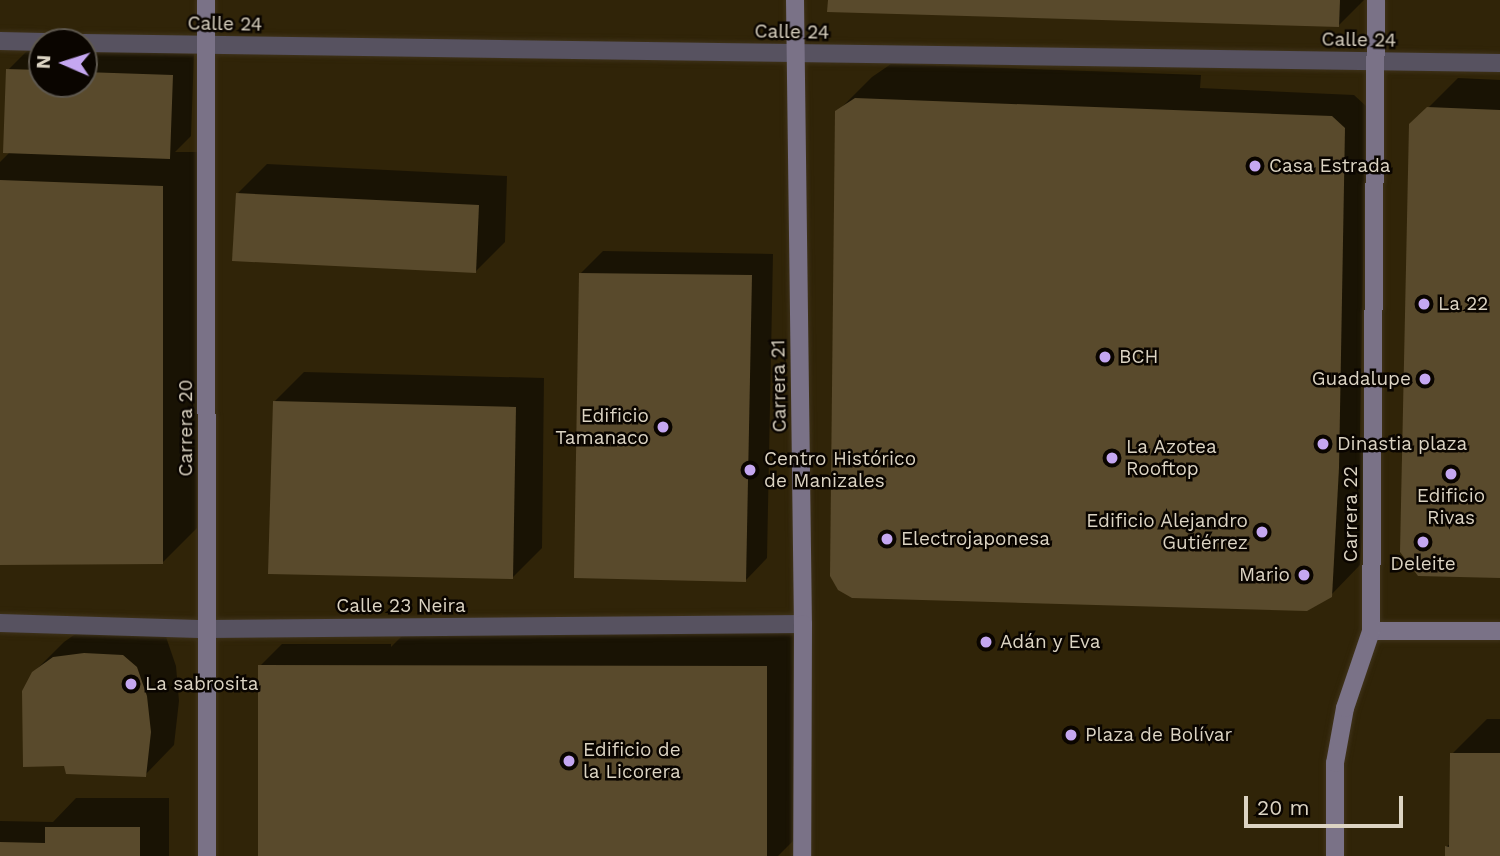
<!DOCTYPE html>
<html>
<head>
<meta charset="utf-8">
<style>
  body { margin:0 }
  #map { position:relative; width:1500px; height:856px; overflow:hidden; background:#261900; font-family:"Work Sans",sans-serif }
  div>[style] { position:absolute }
  .built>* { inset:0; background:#302408 }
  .shadow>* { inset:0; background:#0007 }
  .building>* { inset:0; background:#594a2c }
  .roads { filter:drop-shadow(0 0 2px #3f331b) drop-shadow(0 0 2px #3f331b) }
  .street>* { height:18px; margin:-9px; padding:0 9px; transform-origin:9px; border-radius:9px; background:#575260 }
  .secondary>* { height:18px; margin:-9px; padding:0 9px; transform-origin:9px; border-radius:9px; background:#7a7287 }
  .dots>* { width:19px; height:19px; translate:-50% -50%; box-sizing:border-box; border:4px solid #0a0500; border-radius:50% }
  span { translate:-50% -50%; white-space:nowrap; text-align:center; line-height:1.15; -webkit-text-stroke:5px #0a0500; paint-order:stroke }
  .street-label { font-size:19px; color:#dcd4c3 }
  .poi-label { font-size:19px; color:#dcd4c3 }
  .left { translate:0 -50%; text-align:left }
  .right { translate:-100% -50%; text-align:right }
  .north { position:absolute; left:28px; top:28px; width:70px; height:70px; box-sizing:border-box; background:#0a0500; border:2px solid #5e584e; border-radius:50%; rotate:273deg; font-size:19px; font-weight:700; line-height:28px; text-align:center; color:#dcd4c3 }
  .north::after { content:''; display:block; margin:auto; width:24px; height:32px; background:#c5a7f1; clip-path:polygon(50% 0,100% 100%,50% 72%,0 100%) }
  .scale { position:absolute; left:1244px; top:796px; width:159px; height:32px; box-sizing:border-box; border:4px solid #dcd4c3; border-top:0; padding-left:9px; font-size:21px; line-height:24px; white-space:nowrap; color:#dcd4c3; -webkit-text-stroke:5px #0a0500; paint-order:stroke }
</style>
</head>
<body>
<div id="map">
  <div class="built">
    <div style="clip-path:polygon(evenodd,0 0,1500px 0,1500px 856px,0 856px,0 0,42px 42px,84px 42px,84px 84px,42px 84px,42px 42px)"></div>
  </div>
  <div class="shadow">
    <div style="clip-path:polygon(829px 0,1364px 0,1339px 25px)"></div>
    <div style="clip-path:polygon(30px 48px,42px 49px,42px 84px,84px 84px,84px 50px,194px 54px,191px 136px,175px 152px,197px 152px,197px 528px,162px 563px,0 563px,0 162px,10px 152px,8px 70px)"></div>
    <div style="clip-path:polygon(891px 64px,1201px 75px,1200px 88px,1354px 95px,1366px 106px,1360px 439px,1368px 439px,1360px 565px,1331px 595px,837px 112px,872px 77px)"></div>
    <div style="clip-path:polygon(1458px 78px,1500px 80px,1500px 576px,1411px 125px)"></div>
    <div style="clip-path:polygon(267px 164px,507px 176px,505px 242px,475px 272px,238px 193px)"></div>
    <div style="clip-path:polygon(603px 251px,773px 254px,767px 558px,746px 580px,581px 273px)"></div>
    <div style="clip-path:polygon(304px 372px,544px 378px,542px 548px,512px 578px,275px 401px)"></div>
    <div style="clip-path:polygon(153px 626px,166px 637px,176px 666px,179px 701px,174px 745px,145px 775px,33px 673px,64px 642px,84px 628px)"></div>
    <div style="clip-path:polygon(411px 627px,806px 627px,806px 828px,778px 856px,260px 856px,260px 666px,282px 644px,391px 644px,391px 647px)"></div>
    <div style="clip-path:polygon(1487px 719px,1500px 719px,1500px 856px,1446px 856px,1446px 847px,1451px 843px,1452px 754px)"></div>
    <div style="clip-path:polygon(76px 798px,169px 798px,169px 856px,0 856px,0 821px,53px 822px)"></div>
  </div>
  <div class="building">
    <div style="clip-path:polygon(828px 0,1340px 0,1339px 27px,827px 12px)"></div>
    <div style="clip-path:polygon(6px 69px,42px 70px,42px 84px,84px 84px,84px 72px,173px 75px,170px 159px,3px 153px)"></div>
    <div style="clip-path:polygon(855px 98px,1332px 116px,1345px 128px,1339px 468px,1332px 597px,1307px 611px,852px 598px,838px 590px,830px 576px,835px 111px)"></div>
    <div style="clip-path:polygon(1427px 107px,1500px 110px,1500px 578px,1418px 576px,1400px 552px,1409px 124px)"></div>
    <div style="clip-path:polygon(0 180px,163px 186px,163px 564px,0 565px)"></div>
    <div style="clip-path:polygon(236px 193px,479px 205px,476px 273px,232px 261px)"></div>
    <div style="clip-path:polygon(579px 273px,752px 275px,746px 582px,574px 578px)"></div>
    <div style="clip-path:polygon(273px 401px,516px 407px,513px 579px,268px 574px)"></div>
    <div style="clip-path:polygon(84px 653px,123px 655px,137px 667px,147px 696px,151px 732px,146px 777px,66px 774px,64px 766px,23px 767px,22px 691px,32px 672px,53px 657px)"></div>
    <div style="clip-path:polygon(258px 665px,767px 666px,767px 856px,258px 856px)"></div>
    <div style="clip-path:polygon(1450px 753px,1500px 753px,1500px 856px,1445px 856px,1445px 846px,1449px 847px)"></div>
    <div style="clip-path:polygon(45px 827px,140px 827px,140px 856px,0 856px,0 842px,45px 843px)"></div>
  </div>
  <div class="roads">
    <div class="street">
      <div style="left:0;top:41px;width:44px;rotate:1.3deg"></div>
      <div style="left:84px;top:43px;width:1416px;rotate:0.81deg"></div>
      <div style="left:0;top:623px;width:207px;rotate:1.7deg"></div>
      <div style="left:207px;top:629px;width:596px;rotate:-0.48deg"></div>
    </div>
    <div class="secondary">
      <div style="left:206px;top:0;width:856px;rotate:89.93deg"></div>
      <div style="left:795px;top:0;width:624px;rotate:89.27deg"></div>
      <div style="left:803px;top:624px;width:232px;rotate:90.2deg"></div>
      <div style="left:1371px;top:631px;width:129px"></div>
      <div style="left:1335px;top:856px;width:93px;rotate:-90deg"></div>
      <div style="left:1335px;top:763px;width:56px;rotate:-79.7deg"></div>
      <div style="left:1345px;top:708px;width:81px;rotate:-71.3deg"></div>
      <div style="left:1371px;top:631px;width:631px;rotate:-89.55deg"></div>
    </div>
  </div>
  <div class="dots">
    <div style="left:1255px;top:166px;background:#c5a7f1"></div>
    <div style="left:1424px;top:304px;background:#c5a7f1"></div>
    <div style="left:1105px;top:357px;background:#c5a7f1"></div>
    <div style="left:1425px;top:379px;background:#c5a7f1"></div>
    <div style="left:663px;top:427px;background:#c5a7f1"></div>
    <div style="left:1323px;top:444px;background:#c5a7f1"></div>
    <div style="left:1112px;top:458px;background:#c5a7f1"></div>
    <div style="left:750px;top:470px;background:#c5a7f1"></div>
    <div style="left:1451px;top:474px;background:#c5a7f1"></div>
    <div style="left:1262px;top:532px;background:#c5a7f1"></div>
    <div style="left:887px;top:539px;background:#c5a7f1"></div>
    <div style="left:1423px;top:542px;background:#c5a7f1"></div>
    <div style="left:1304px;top:575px;background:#c5a7f1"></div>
    <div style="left:986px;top:642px;background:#c5a7f1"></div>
    <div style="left:131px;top:684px;background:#c5a7f1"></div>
    <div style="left:1071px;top:735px;background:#c5a7f1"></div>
    <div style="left:569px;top:761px;background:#c5a7f1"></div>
  </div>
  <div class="street-label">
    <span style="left:225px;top:24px;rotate:1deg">Calle 24</span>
    <span style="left:792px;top:32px;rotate:1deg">Calle 24</span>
    <span style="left:1359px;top:40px;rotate:1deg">Calle 24</span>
    <span style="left:779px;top:386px;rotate:-91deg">Carrera 21</span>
    <span style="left:186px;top:428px;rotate:-90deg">Carrera 20</span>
    <span style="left:1351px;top:514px;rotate:-90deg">Carrera 22</span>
    <span style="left:401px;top:606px">Calle 23 Neira</span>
  </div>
  <div class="poi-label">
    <span class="left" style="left:1269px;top:166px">Casa Estrada</span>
    <span class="left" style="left:1438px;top:304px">La 22</span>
    <span class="left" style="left:1119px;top:357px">BCH</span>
    <span class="right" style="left:1411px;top:379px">Guadalupe</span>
    <span class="right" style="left:649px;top:427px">Edificio<br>Tamanaco</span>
    <span class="left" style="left:1337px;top:444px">Dinastia plaza</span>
    <span class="left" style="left:1126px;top:458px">La Azotea<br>Rooftop</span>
    <span class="left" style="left:764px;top:470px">Centro Histórico<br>de Manizales</span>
    <span style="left:1451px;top:507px">Edificio<br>Rivas</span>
    <span class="right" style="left:1248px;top:532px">Edificio Alejandro<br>Gutiérrez</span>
    <span class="left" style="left:901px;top:539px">Electrojaponesa</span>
    <span style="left:1423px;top:564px">Deleite</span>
    <span class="right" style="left:1290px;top:575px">Mario</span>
    <span class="left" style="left:1000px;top:642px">Adán y Eva</span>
    <span class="left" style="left:145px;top:684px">La sabrosita</span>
    <span class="left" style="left:1085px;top:735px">Plaza de Bolívar</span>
    <span class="left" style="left:583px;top:761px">Edificio de<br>la Licorera</span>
  </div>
  <div class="north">N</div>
  <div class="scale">20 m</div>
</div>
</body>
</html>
